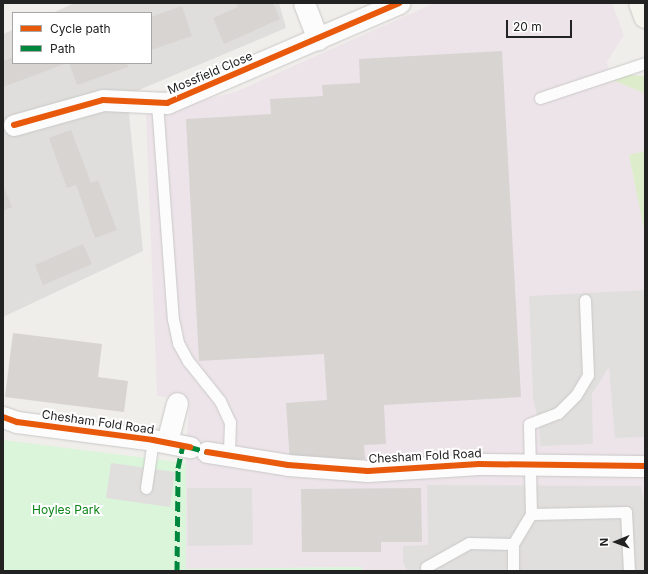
<!DOCTYPE html>
<html>
<head>
<meta charset="utf-8">
<style>
  body { margin:0 }
  #map { position:relative; width:648px; height:574px; overflow:hidden; background:#f0eeeb; font-family:Inter,sans-serif }
  div>[style] { position:absolute }
  .residential>* { inset:0; background:#dfdedc }
  .industrial>* { inset:0; background:#ede4e9 }
  .grass>* { inset:0; background:#ddeccb }
  .park>* { inset:0; background:#daf5da }
  .parking>* { inset:0; background:#e0dfde }
  .building>* { inset:0; background:#d7d4d2 }
  .roads { filter:drop-shadow(0 0 1px #c9c8c7) drop-shadow(0 0 1px #c9c8c7) }
  .service>* { height:11px; margin:-5.5px; padding:0 5.5px; transform-origin:5.5px; border-radius:5.5px; background:#fdfcfc }
  .minor>* { height:21px; margin:-10.5px; padding:0 10.5px; transform-origin:10.5px; border-radius:10.5px; background:#fdfcfc }
  .secondary>* { height:22px; margin:-11px; padding:0 11px; transform-origin:11px; border-radius:11px; background:#f4f4ed }
  .quiet>* { height:5px; margin-top:-2.5px; transform-origin:0; background:repeating-linear-gradient(90deg,#00873e 0 10px,transparent 0 15px) }
  .cycleway>* { height:6px; margin:-3px; padding:0 3px; transform-origin:3px; border-radius:3px; background:#e8590c }
  span { translate:-50% -50%; white-space:nowrap; text-align:center; line-height:1.15; -webkit-text-stroke:4px #fff; paint-order:stroke }
  .street-label { font-size:12px; color:#222 }
  .park-label { font-size:12px; color:#0c8416 }
  .frame { position:absolute; inset:0; border:4px solid #222; pointer-events:none }
  .legend { position:absolute; left:12px; top:12px; width:140px; height:52px; box-sizing:border-box; background:#fff; border:1px solid #a7a7a7; margin:0; padding:5px 7px; list-style:none; font-size:12px; color:#222 }
  .legend li { display:flex; align-items:center; gap:8px; height:20px }
  .legend b { width:20px; border:1px solid #a7a7a7 }
  .north { position:absolute; left:596px; top:522px; width:40px; height:40px; -webkit-text-stroke:3px #fff; paint-order:stroke; rotate:269deg; font-size:11px; font-weight:700; line-height:16px; text-align:center; color:#222 }
  .north::after { content:''; display:block; margin:auto; width:14px; height:18px; background:#222; clip-path:polygon(50% 0,100% 100%,50% 72%,0 100%) }
  .scale { position:absolute; left:506px; top:20px; width:66px; height:18px; box-sizing:border-box; border:2px solid #222; border-top:0; padding-left:5px; font-size:12px; line-height:14px; white-space:nowrap; color:#222; -webkit-text-stroke:3px #fff; paint-order:stroke }
</style>
</head>
<body>
<div id="map">
  <div class="residential">
    <div style="clip-path:polygon(75px 3px,279px 3px,286px 28px,127px 95px,143px 251px,3px 317px,3px 34px,13px 30px,13px 63px,151px 63px,151px 13px,52px 13px)"></div>
  </div>
  <div class="industrial">
    <div style="clip-path:polygon(435px 3px,612px 3px,624px 35px,607px 62px,610px 79px,644px 93px,645px 95px,645px 151px,629px 156px,645px 234px,645px 571px,364px 571px,361px 567px,186px 569px,186px 463px,189px 400px,157px 396px,146px 115px,235px 92px)"></div>
  </div>
  <div class="grass">
    <div style="clip-path:polygon(630px 75px,644px 76px,645px 95px,644px 93px,610px 79px)"></div>
    <div style="clip-path:polygon(645px 151px,645px 234px,629px 155px)"></div>
  </div>
  <div class="park">
    <div style="clip-path:polygon(3px 440px,186px 463px,186px 569px,361px 567px,364px 571px,3px 571px)"></div>
  </div>
  <div class="parking">
    <div style="clip-path:polygon(645px 290px,645px 437px,615px 438px,609px 367px,592px 394px,593px 444px,540px 446px,539px 425px,533px 397px,529px 296px)"></div>
    <div style="clip-path:polygon(111px 463px,175px 472px,170px 507px,106px 498px)"></div>
    <div style="clip-path:polygon(427px 485px,641px 486px,645px 506px,645px 571px,408px 571px,403px 563px,403px 546px,428px 545px)"></div>
    <div style="clip-path:polygon(187px 488px,252px 488px,253px 545px,188px 546px)"></div>
  </div>
  <div class="building">
    <div style="clip-path:polygon(236px 3px,273px 3px,280px 19px,224px 44px,213px 18px,238px 7px)"></div>
    <div style="clip-path:polygon(182px 6px,192px 36px,151px 50px,151px 17px)"></div>
    <div style="clip-path:polygon(502px 51px,521px 397px,384px 405px,386px 444px,364px 445px,365px 459px,290px 463px,286px 403px,327px 400px,324px 354px,199px 361px,186px 119px,271px 114px,270px 99px,323px 96px,322px 85px,360px 83px,359px 59px)"></div>
    <div style="clip-path:polygon(13px 57px,13px 63px,67px 63px,3px 87px,3px 61px)"></div>
    <div style="clip-path:polygon(69px 63px,127px 63px,128px 67px,77px 85px)"></div>
    <div style="clip-path:polygon(71px 130px,91px 183px,98px 180px,117px 230px,95px 238px,76px 185px,67px 188px,49px 138px)"></div>
    <div style="clip-path:polygon(3px 185px,12px 207px,3px 211px)"></div>
    <div style="clip-path:polygon(83px 244px,92px 264px,43px 285px,35px 265px)"></div>
    <div style="clip-path:polygon(13px 333px,102px 344px,98px 377px,128px 381px,124px 412px,5px 397px)"></div>
    <div style="clip-path:polygon(421px 488px,422px 542px,381px 542px,381px 552px,302px 552px,301px 489px)"></div>
  </div>
  <div class="roads">
    <div class="service">
      <div style="left:540px;top:98px;width:111px;rotate:-18.4deg"></div>
      <div style="left:157px;top:103px;width:217px;rotate:85.8deg"></div>
      <div style="left:173px;top:319px;width:25px;rotate:78deg"></div>
      <div style="left:178px;top:343px;width:21px;rotate:61deg"></div>
      <div style="left:188px;top:361px;width:51px;rotate:51.3deg"></div>
      <div style="left:220px;top:401px;width:23px;rotate:65deg"></div>
      <div style="left:230px;top:422px;width:34px;rotate:92deg"></div>
      <div style="left:146px;top:488px;width:49px;rotate:-81.7deg"></div>
      <div style="left:531px;top:514px;width:95px;rotate:-1.2deg"></div>
      <div style="left:626px;top:512px;width:59px;rotate:87.1deg"></div>
      <div style="left:426px;top:567px;width:49px;rotate:-29.2deg"></div>
      <div style="left:469px;top:543px;width:44px;rotate:1.3deg"></div>
      <div style="left:513px;top:571px;width:27px;rotate:-90deg"></div>
      <div style="left:513px;top:544px;width:35px;rotate:-59deg"></div>
      <div style="left:531px;top:514px;width:90px;rotate:-91.3deg"></div>
      <div style="left:529px;top:424px;width:31px;rotate:-21deg"></div>
      <div style="left:558px;top:413px;width:25px;rotate:-45deg"></div>
      <div style="left:576px;top:395px;width:23px;rotate:-59deg"></div>
      <div style="left:588px;top:375px;width:75px;rotate:-92.3deg"></div>
    </div>
    <div class="minor">
      <div style="left:304px;top:3px;width:39px;rotate:69deg"></div>
      <div style="left:14px;top:125px;width:92px;rotate:-15.7deg"></div>
      <div style="left:103px;top:100px;width:64px;rotate:2.7deg"></div>
      <div style="left:167px;top:103px;width:253px;rotate:-23.3deg"></div>
      <div style="left:3px;top:417px;width:15px;rotate:20deg"></div>
      <div style="left:17px;top:422px;width:137px;rotate:7.5deg"></div>
      <div style="left:153px;top:440px;width:38px;rotate:11deg"></div>
      <div style="left:167px;top:442px;width:40px;rotate:-75.6deg"></div>
      <div style="left:207px;top:452px;width:82px;rotate:9.1deg"></div>
      <div style="left:288px;top:465px;width:80px;rotate:4.3deg"></div>
      <div style="left:368px;top:471px;width:111px;rotate:-3.6deg"></div>
      <div style="left:479px;top:464px;width:166px;rotate:0.7deg"></div>
    </div>
    <div class="secondary">
      <div style="left:640px;top:3px;width:15px;rotate:70deg"></div>
    </div>
  </div>
  <div class="quiet">
    <div style="left:190px;top:447px;width:18px;rotate:16deg"></div>
    <div style="left:177px;top:571px;width:103px;rotate:-89.4deg"></div>
    <div style="left:178px;top:468px;width:24px;rotate:-78deg"></div>
  </div>
  <div class="cycleway">
    <div style="left:14px;top:125px;width:92px;rotate:-15.7deg"></div>
    <div style="left:103px;top:100px;width:64px;rotate:2.7deg"></div>
    <div style="left:167px;top:103px;width:253px;rotate:-23.3deg"></div>
    <div style="left:3px;top:417px;width:15px;rotate:20deg"></div>
    <div style="left:17px;top:422px;width:137px;rotate:7.5deg"></div>
    <div style="left:153px;top:440px;width:38px;rotate:11deg"></div>
    <div style="left:207px;top:452px;width:82px;rotate:9.1deg"></div>
    <div style="left:288px;top:465px;width:80px;rotate:4.3deg"></div>
    <div style="left:368px;top:471px;width:111px;rotate:-3.6deg"></div>
    <div style="left:479px;top:464px;width:166px;rotate:0.7deg"></div>
  </div>
  <div class="street-label">
    <span style="left:210px;top:73px;rotate:-23deg">Mossfield Close</span>
    <span style="left:98px;top:422px;rotate:8deg">Chesham Fold Road</span>
    <span style="left:425px;top:456px;rotate:-3deg">Chesham Fold Road</span>
  </div>
  <div class="park-label">
    <span style="left:66px;top:510px">Hoyles Park</span>
  </div>
  <div class="frame"></div>
  <ul class="legend">
  <li><b style="height:5px;background:#e8590c"></b>Cycle path</li>
  <li><b style="height:5px;background:#00873e"></b>Path</li>
  </ul>
  <div class="north">N</div>
  <div class="scale">20 m</div>
</div>
</body>
</html>
